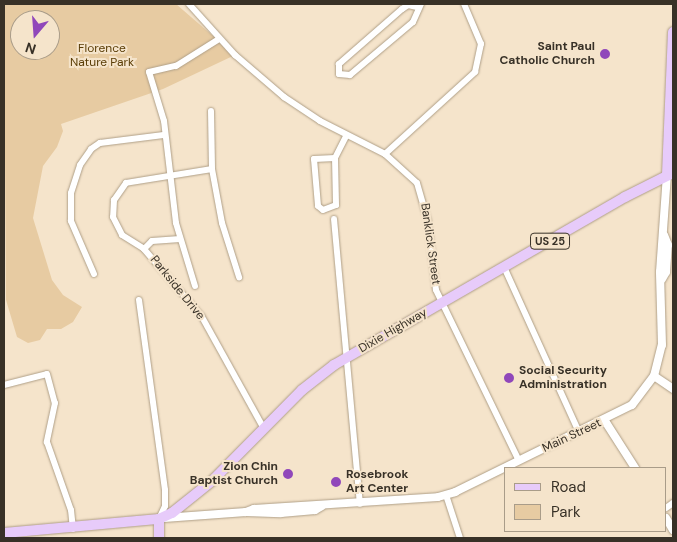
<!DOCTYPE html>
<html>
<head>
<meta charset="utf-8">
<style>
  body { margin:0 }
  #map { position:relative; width:677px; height:542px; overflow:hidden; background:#f5e4cb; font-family:"DM Sans",sans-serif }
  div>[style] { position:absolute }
  .green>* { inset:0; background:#e7cba2 }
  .roads { filter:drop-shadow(0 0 1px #af9f87) drop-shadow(0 0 1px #af9f87) }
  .minor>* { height:6px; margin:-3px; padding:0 3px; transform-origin:3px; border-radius:3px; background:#fff }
  .tertiary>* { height:8px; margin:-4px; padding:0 4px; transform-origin:4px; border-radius:4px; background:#fff }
  .primary>* { height:10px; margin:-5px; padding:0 5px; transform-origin:5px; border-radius:5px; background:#e7cbfa }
  .dots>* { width:14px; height:14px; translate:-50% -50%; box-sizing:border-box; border:2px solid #f5e4cb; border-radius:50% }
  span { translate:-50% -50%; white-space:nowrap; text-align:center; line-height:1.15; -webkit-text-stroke:4px #f5e4cb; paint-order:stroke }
  .shield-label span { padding:1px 4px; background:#f5e4cb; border:1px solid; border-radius:4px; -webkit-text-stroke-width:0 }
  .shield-label { font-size:11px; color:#383127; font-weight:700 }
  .poi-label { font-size:12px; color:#383127; font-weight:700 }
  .right { translate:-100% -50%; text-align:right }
  .left { translate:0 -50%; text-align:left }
  .park-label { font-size:12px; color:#5a3d06 }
  .street-label { font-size:12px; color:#383127 }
  .frame { position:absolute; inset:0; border:5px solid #383127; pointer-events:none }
  .legend { position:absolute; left:504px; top:467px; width:162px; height:65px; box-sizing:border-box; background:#f5e4cb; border:1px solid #a99c89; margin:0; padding:6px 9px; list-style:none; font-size:15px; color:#383127 }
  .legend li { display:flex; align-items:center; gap:10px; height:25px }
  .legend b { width:25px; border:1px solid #a99c89 }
  .north { position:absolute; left:10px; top:10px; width:50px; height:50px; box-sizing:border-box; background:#f5e4cb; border:1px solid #a99c89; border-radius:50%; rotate:198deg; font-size:14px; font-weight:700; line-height:20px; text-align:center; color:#383127 }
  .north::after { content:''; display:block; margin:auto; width:18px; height:22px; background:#9047ba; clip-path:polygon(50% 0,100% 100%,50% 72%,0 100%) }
</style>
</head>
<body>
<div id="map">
  <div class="green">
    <div style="clip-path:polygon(evenodd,4px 4px,176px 4px,235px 55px,163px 89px,61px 124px,63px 131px,57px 147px,43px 166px,33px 218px,52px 280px,63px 295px,82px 307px,73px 322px,61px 329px,47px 329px,40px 340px,28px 343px,17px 337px,6px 300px,4px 4px,20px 20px,50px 20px,50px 50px,20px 50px,20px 20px)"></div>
  </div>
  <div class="roads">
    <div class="minor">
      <div style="left:189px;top:4px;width:69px;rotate:48deg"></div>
      <div style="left:235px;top:55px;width:65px;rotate:40.6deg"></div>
      <div style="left:284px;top:97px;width:43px;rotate:33.7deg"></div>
      <div style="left:320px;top:121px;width:73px;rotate:26.9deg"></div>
      <div style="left:385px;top:154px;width:43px;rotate:42.2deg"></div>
      <div style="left:417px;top:183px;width:40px;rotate:74deg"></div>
      <div style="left:428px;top:221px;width:69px;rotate:83.4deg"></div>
      <div style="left:436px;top:290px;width:190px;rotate:64.1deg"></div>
      <div style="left:417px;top:7px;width:9px;rotate:-167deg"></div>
      <div style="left:408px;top:5px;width:7px;rotate:146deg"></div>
      <div style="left:402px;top:9px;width:84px;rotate:138.9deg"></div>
      <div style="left:339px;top:64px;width:10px;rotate:90deg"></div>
      <div style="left:339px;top:74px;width:11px;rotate:5deg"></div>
      <div style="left:350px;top:75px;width:82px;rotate:-40.1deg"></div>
      <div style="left:413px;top:22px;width:20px;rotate:-66deg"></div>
      <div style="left:211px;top:111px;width:58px;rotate:89deg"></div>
      <div style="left:212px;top:169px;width:55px;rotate:79.5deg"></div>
      <div style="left:222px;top:223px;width:57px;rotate:72.5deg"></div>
      <div style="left:385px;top:154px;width:122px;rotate:-42.3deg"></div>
      <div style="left:475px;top:72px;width:29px;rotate:-78deg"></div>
      <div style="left:481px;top:44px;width:43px;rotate:-113deg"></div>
      <div style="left:335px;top:158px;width:21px;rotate:177deg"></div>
      <div style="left:314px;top:159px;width:47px;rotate:85.1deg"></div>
      <div style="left:318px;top:206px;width:6px;rotate:39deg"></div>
      <div style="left:323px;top:210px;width:14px;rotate:-21deg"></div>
      <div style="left:336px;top:205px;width:47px;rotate:-91.2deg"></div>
      <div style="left:335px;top:158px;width:25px;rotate:-63deg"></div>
      <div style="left:212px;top:169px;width:87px;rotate:170.8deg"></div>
      <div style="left:126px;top:183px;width:21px;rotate:125deg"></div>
      <div style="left:114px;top:200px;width:17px;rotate:93deg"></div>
      <div style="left:113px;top:217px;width:20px;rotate:63deg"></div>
      <div style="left:122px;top:235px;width:26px;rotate:32deg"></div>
      <div style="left:144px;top:249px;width:89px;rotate:49.5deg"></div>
      <div style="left:202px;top:317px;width:126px;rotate:61deg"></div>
      <div style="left:334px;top:219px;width:286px;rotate:84.8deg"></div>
      <div style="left:144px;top:249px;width:11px;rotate:-45deg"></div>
      <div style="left:152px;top:241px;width:28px;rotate:-4deg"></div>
      <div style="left:504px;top:267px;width:181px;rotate:65.6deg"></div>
      <div style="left:94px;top:274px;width:58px;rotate:-113.5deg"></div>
      <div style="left:71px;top:221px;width:28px;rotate:-90deg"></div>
      <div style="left:71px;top:193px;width:29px;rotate:-72deg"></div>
      <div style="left:80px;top:165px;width:19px;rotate:-55deg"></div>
      <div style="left:91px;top:149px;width:11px;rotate:-34deg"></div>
      <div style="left:100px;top:143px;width:64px;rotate:-7.1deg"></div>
      <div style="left:195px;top:286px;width:66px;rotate:-106.8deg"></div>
      <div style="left:176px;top:223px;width:103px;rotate:-96.7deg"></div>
      <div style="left:164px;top:121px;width:51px;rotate:-107deg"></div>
      <div style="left:149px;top:72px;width:28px;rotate:-13deg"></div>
      <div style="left:176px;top:66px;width:51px;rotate:-32.1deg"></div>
      <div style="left:139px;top:300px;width:192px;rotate:82.2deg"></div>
      <div style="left:165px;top:490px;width:16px;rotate:90deg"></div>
      <div style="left:165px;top:506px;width:14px;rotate:115deg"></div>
      <div style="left:4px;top:385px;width:44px;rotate:-14.3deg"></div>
      <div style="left:47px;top:374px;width:30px;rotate:75deg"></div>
      <div style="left:55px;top:403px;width:40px;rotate:102deg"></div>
      <div style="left:47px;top:442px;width:72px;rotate:70.6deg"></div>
      <div style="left:71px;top:510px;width:19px;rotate:84deg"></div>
      <div style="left:446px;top:495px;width:45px;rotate:72deg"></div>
      <div style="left:666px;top:508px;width:9px;rotate:-36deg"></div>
    </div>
    <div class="tertiary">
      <div style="left:662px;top:279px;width:8px;rotate:-60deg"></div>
      <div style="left:666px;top:272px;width:27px;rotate:-86deg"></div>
      <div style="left:668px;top:245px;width:11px;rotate:-112deg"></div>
      <div style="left:654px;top:376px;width:23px;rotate:34deg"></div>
      <div style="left:605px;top:421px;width:56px;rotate:57.4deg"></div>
      <div style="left:246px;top:512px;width:35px;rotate:2deg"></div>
      <div style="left:281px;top:513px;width:34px;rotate:-5deg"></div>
      <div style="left:315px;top:510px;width:8px;rotate:-30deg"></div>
      <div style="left:164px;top:518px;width:82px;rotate:-4.2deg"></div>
      <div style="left:246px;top:512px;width:9px;rotate:-21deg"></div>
      <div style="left:254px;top:509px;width:184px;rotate:-3.7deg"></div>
      <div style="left:438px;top:497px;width:18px;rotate:-16deg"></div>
      <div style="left:455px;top:492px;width:197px;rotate:-26.2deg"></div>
      <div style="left:632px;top:405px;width:36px;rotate:-53deg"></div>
      <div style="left:654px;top:376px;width:32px;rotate:-76deg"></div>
      <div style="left:662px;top:345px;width:73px;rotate:-91.6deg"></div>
      <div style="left:660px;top:272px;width:97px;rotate:-85.9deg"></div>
      <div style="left:666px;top:518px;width:14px;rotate:60deg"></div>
    </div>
    <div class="primary">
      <div style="left:667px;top:175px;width:143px;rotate:-87.6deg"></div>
      <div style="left:4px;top:533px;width:156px;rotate:-5.2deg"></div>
      <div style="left:159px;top:519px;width:14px;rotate:-25deg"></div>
      <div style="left:172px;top:513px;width:51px;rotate:-38.7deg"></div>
      <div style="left:212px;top:481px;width:128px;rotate:-45.3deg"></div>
      <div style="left:302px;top:390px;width:41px;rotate:-38deg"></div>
      <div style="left:334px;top:365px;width:336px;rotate:-30deg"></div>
      <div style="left:625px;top:197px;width:54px;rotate:-26.6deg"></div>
      <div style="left:159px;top:538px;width:19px;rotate:-90deg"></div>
    </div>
  </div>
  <div class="dots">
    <div style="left:605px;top:54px;background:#9047ba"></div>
    <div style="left:509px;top:378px;background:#9047ba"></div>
    <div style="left:288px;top:474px;background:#9047ba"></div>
    <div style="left:336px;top:482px;background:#9047ba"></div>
  </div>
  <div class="shield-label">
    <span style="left:550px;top:241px">US 25</span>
  </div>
  <div class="poi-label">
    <span class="right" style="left:595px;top:54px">Saint Paul<br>Catholic Church</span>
    <span class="left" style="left:519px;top:378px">Social Security<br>Administration</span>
    <span class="right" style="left:278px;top:474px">Zion Chin<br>Baptist Church</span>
    <span class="left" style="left:346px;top:482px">Rosebrook<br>Art Center</span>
  </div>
  <div class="park-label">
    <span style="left:102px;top:56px">Florence<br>Nature Park</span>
  </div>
  <div class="street-label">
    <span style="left:430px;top:244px;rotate:82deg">Banklick Street</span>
    <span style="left:177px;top:288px;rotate:51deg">Parkside Drive</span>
    <span style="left:393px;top:331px;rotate:-30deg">Dixie Highway</span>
    <span style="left:572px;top:436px;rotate:-25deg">Main Street</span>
  </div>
  <div class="frame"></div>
  <ul class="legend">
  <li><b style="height:6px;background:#e7cbfa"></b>Road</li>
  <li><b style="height:14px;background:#e7cba2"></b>Park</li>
  </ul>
  <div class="north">N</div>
</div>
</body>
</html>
